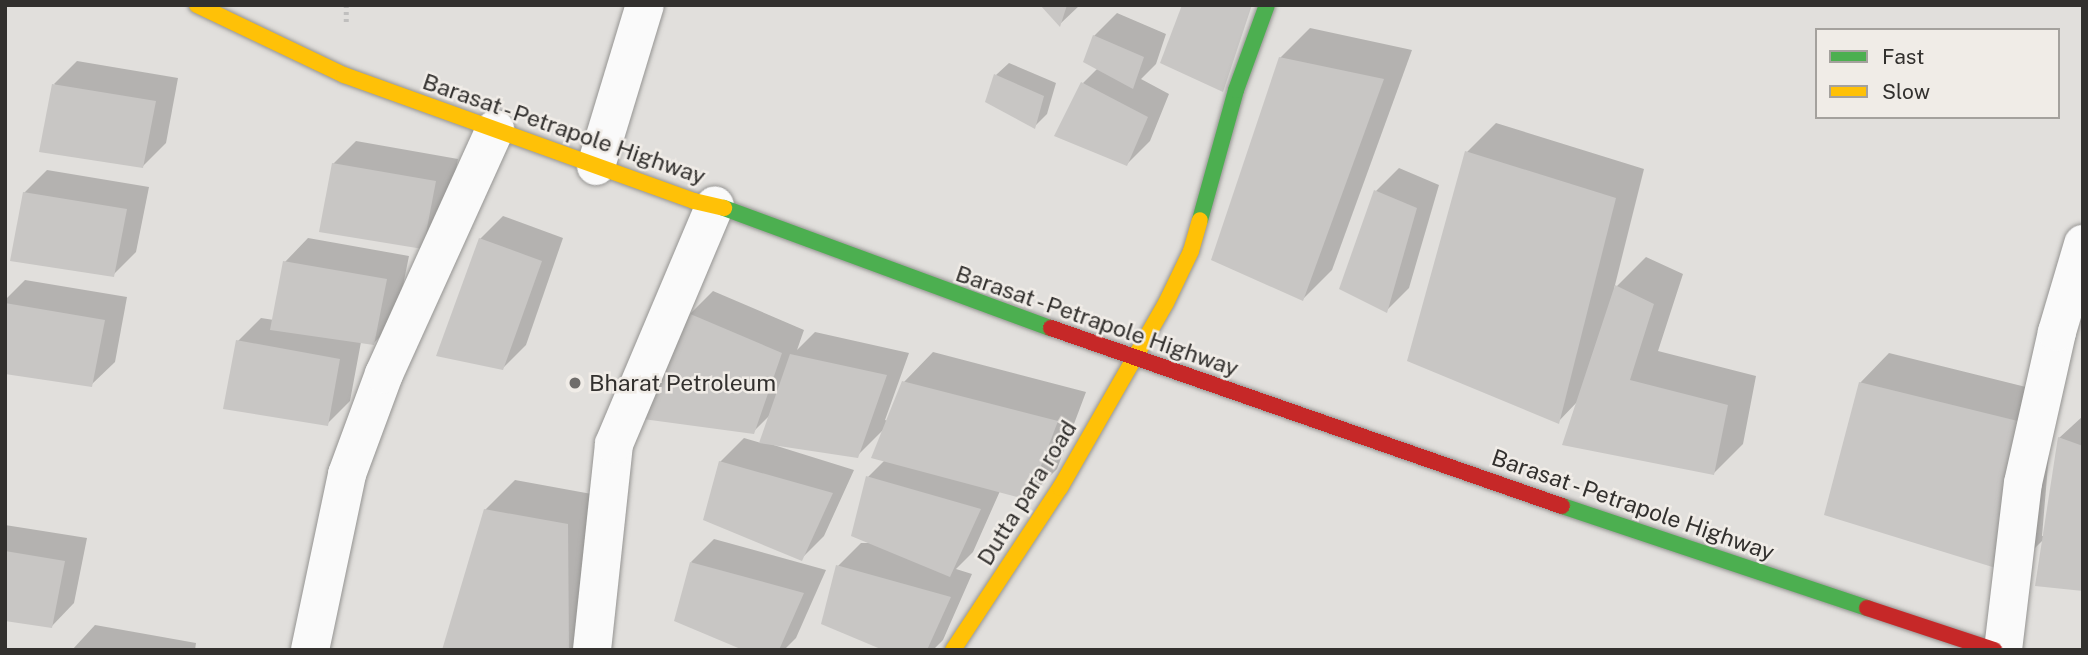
<!DOCTYPE html>
<html>
<head>
<meta charset="utf-8">
<style>
  body { margin:0 }
  #map { position:relative; width:2088px; height:655px; overflow:hidden; background:#e1dfdc; font-family:"Public Sans",sans-serif }
  div>[style] { position:absolute }
  .shadow>* { inset:0; background:#0003 }
  .building>* { inset:0; background:#c8c6c4 }
  .path>* { height:4.5px; margin-top:-2.25px; transform-origin:0; background:repeating-linear-gradient(90deg,#c0bfbe 0 3.5px,transparent 0 7px) }
  .roads { filter:drop-shadow(0 0 2px #959492) drop-shadow(0 0 2px #959492) }
  .street>* { height:38px; margin:-19px; padding:0 19px; transform-origin:19px; border-radius:19px; background:#fafafa }
  .fast>* { height:16px; margin:-8px; padding:0 8px; transform-origin:8px; border-radius:8px; background:#4caf50 }
  .slow>* { height:16px; margin:-8px; padding:0 8px; transform-origin:8px; border-radius:8px; background:#ffc107 }
  .jam>* { height:16px; margin:-8px; padding:0 8px; transform-origin:8px; border-radius:8px; background:#c62828 }
  .dots>* { width:19px; height:19px; translate:-50% -50%; box-sizing:border-box; border:4px solid #f0ece7; border-radius:50% }
  span { translate:-50% -50%; white-space:nowrap; text-align:center; line-height:1.15; -webkit-text-stroke:5px #f0ece7; paint-order:stroke }
  .street-label { font-size:23px; color:#32302e }
  .poi-label { font-size:23px; color:#32302e }
  .left { translate:0 -50%; text-align:left }
  .frame { position:absolute; inset:0; border:7px solid #32302e; pointer-events:none }
  .legend { position:absolute; left:1815px; top:28px; width:245px; height:91px; box-sizing:border-box; background:#f0ece7; border:2px solid #a4a19d; margin:0; padding:9px 12px; list-style:none; font-size:21px; color:#32302e }
  .legend li { display:flex; align-items:center; gap:14px; height:35px }
  .legend b { width:35px; border:2px solid #a4a19d }
</style>
</head>
<body>
<div id="map">
  <div class="shadow">
    <div style="clip-path:polygon(1042px 5px,1080px 5px,1060px 24px)"></div>
    <div style="clip-path:polygon(1117px 13px,1166px 34px,1156px 64px,1141px 79px,1169px 94px,1150px 141px,1127px 164px,1083px 83px,1098px 68px,1094px 36px)"></div>
    <div style="clip-path:polygon(1310px 28px,1412px 50px,1332px 270px,1303px 299px,1280px 58px)"></div>
    <div style="clip-path:polygon(77px 61px,178px 78px,166px 143px,143px 166px,54px 84px)"></div>
    <div style="clip-path:polygon(1009px 63px,1056px 83px,1047px 114px,1035px 126px,996px 75px)"></div>
    <div style="clip-path:polygon(1496px 123px,1644px 169px,1614px 289px,1646px 257px,1683px 274px,1658px 351px,1756px 376px,1743px 444px,1714px 473px,1578px 401px,1558px 422px,1467px 152px)"></div>
    <div style="clip-path:polygon(356px 141px,458px 159px,446px 224px,422px 247px,333px 164px)"></div>
    <div style="clip-path:polygon(1399px 168px,1439px 185px,1409px 288px,1386px 311px,1376px 191px)"></div>
    <div style="clip-path:polygon(47px 170px,149px 187px,136px 252px,113px 275px,24px 193px)"></div>
    <div style="clip-path:polygon(503px 216px,563px 238px,526px 345px,503px 368px,480px 239px)"></div>
    <div style="clip-path:polygon(308px 238px,409px 256px,396px 320px,373px 344px,361px 342px,350px 401px,327px 424px,238px 341px,261px 318px,274px 320px,285px 262px)"></div>
    <div style="clip-path:polygon(25px 280px,127px 297px,115px 362px,91px 385px,5px 372px,5px 300px)"></div>
    <div style="clip-path:polygon(713px 291px,804px 330px,797px 350px,815px 332px,909px 353px,885px 420px,888px 421px,904px 382px,933px 352px,1086px 392px,1057px 469px,1027px 499px,1000px 491px,973px 552px,956px 569px,972px 574px,943px 640px,933px 650px,887px 650px,838px 566px,861px 543px,872px 543px,868px 477px,885px 460px,885px 428px,857px 456px,764px 442px,854px 470px,824px 536px,801px 559px,720px 462px,744px 438px,761px 443px,771px 414px,753px 432px,690px 314px)"></div>
    <div style="clip-path:polygon(1889px 353px,2054px 394px,2042px 536px,2044px 536px,2059px 438px,2083px 416px,2083px 589px,2044px 539px,2012px 571px,1860px 383px)"></div>
    <div style="clip-path:polygon(515px 480px,597px 495px,589px 650px,444px 650px,485px 510px)"></div>
    <div style="clip-path:polygon(5px 525px,87px 538px,74px 603px,51px 627px,5px 620px)"></div>
    <div style="clip-path:polygon(714px 539px,826px 570px,796px 638px,784px 650px,747px 650px,691px 562px)"></div>
    <div style="clip-path:polygon(95px 625px,196px 643px,195px 650px,72px 650px)"></div>
  </div>
  <div class="building">
    <div style="clip-path:polygon(1040px 5px,1067px 5px,1060px 27px)"></div>
    <div style="clip-path:polygon(1182px 5px,1252px 5px,1223px 92px,1160px 63px)"></div>
    <div style="clip-path:polygon(1093px 35px,1144px 57px,1133px 89px,1083px 62px)"></div>
    <div style="clip-path:polygon(1279px 57px,1384px 79px,1303px 301px,1211px 260px)"></div>
    <div style="clip-path:polygon(994px 74px,1044px 96px,1035px 129px,985px 102px)"></div>
    <div style="clip-path:polygon(1081px 82px,1148px 117px,1127px 166px,1054px 136px)"></div>
    <div style="clip-path:polygon(52px 84px,156px 101px,143px 168px,39px 152px)"></div>
    <div style="clip-path:polygon(1465px 151px,1616px 198px,1559px 424px,1407px 361px)"></div>
    <div style="clip-path:polygon(332px 163px,436px 181px,423px 249px,319px 232px)"></div>
    <div style="clip-path:polygon(1374px 190px,1417px 208px,1387px 313px,1339px 289px)"></div>
    <div style="clip-path:polygon(23px 192px,127px 209px,114px 277px,10px 261px)"></div>
    <div style="clip-path:polygon(479px 238px,542px 261px,503px 370px,436px 356px)"></div>
    <div style="clip-path:polygon(283px 261px,387px 279px,374px 345px,270px 330px)"></div>
    <div style="clip-path:polygon(1615px 285px,1654px 304px,1630px 380px,1728px 405px,1714px 475px,1562px 445px)"></div>
    <div style="clip-path:polygon(5px 303px,105px 320px,92px 387px,5px 374px)"></div>
    <div style="clip-path:polygon(688px 313px,782px 353px,754px 434px,643px 419px)"></div>
    <div style="clip-path:polygon(236px 340px,340px 359px,328px 426px,223px 409px)"></div>
    <div style="clip-path:polygon(790px 354px,887px 375px,858px 458px,759px 443px)"></div>
    <div style="clip-path:polygon(902px 381px,1058px 421px,1028px 500px,871px 458px)"></div>
    <div style="clip-path:polygon(1859px 382px,2026px 423px,2012px 573px,1824px 515px)"></div>
    <div style="clip-path:polygon(2058px 437px,2083px 446px,2083px 591px,2035px 586px)"></div>
    <div style="clip-path:polygon(719px 461px,833px 493px,802px 561px,703px 520px)"></div>
    <div style="clip-path:polygon(866px 476px,981px 509px,950px 577px,851px 536px)"></div>
    <div style="clip-path:polygon(484px 509px,568px 524px,569px 650px,442px 650px)"></div>
    <div style="clip-path:polygon(5px 551px,65px 561px,52px 628px,5px 621px)"></div>
    <div style="clip-path:polygon(690px 562px,804px 593px,779px 650px,743px 650px,674px 621px)"></div>
    <div style="clip-path:polygon(836px 565px,951px 597px,927px 650px,883px 650px,821px 624px)"></div>
  </div>
  <div class="path">
    <div style="left:346px;top:22px;width:17px;rotate:-90deg"></div>
  </div>
  <div class="roads">
    <div class="street">
      <div style="left:596px;top:166px;width:168px;rotate:-73.1deg"></div>
      <div style="left:310px;top:650px;width:180px;rotate:-78.1deg"></div>
      <div style="left:347px;top:474px;width:107px;rotate:-69.7deg"></div>
      <div style="left:384px;top:374px;width:269px;rotate:-65.6deg"></div>
      <div style="left:592px;top:650px;width:207px;rotate:-83.9deg"></div>
      <div style="left:614px;top:444px;width:259px;rotate:-67.1deg"></div>
      <div style="left:2003px;top:650px;width:168px;rotate:-83.2deg"></div>
      <div style="left:2023px;top:483px;width:155px;rotate:-77.3deg"></div>
      <div style="left:2057px;top:332px;width:92px;rotate:-73.5deg"></div>
    </div>
    <div class="fast">
      <div style="left:724px;top:208px;width:348px;rotate:20.2deg"></div>
      <div style="left:1200px;top:220px;width:135px;rotate:-74.5deg"></div>
      <div style="left:1236px;top:90px;width:90px;rotate:-70deg"></div>
      <div style="left:1562px;top:506px;width:322px;rotate:18.5deg"></div>
    </div>
    <div class="slow">
      <div style="left:197px;top:5px;width:163px;rotate:25.5deg"></div>
      <div style="left:344px;top:75px;width:372px;rotate:19.8deg"></div>
      <div style="left:694px;top:201px;width:31px;rotate:13deg"></div>
      <div style="left:953px;top:650px;width:194px;rotate:-56.6deg"></div>
      <div style="left:1060px;top:488px;width:213px;rotate:-60.2deg"></div>
      <div style="left:1166px;top:303px;width:58px;rotate:-64.3deg"></div>
      <div style="left:1191px;top:251px;width:32px;rotate:-74deg"></div>
    </div>
    <div class="jam">
      <div style="left:1051px;top:328px;width:541px;rotate:19.21deg"></div>
      <div style="left:1867px;top:608px;width:134px;rotate:18.3deg"></div>
    </div>
  </div>
  <div class="dots">
    <div style="left:575px;top:383px;background:#6f6d6b"></div>
  </div>
  <div class="street-label">
    <span style="left:564px;top:129px;rotate:19deg">Barasat - Petrapole Highway</span>
    <span style="left:1097px;top:321px;rotate:19deg">Barasat - Petrapole Highway</span>
    <span style="left:1027px;top:493px;rotate:-58deg">Dutta para road</span>
    <span style="left:1633px;top:505px;rotate:19deg">Barasat - Petrapole Highway</span>
  </div>
  <div class="poi-label">
    <span class="left" style="left:589px;top:383px">Bharat Petroleum</span>
  </div>
  <div class="frame"></div>
  <ul class="legend">
  <li><b style="height:9px;background:#4caf50"></b>Fast</li>
  <li><b style="height:9px;background:#ffc107"></b>Slow</li>
  </ul>
</div>
</body>
</html>
